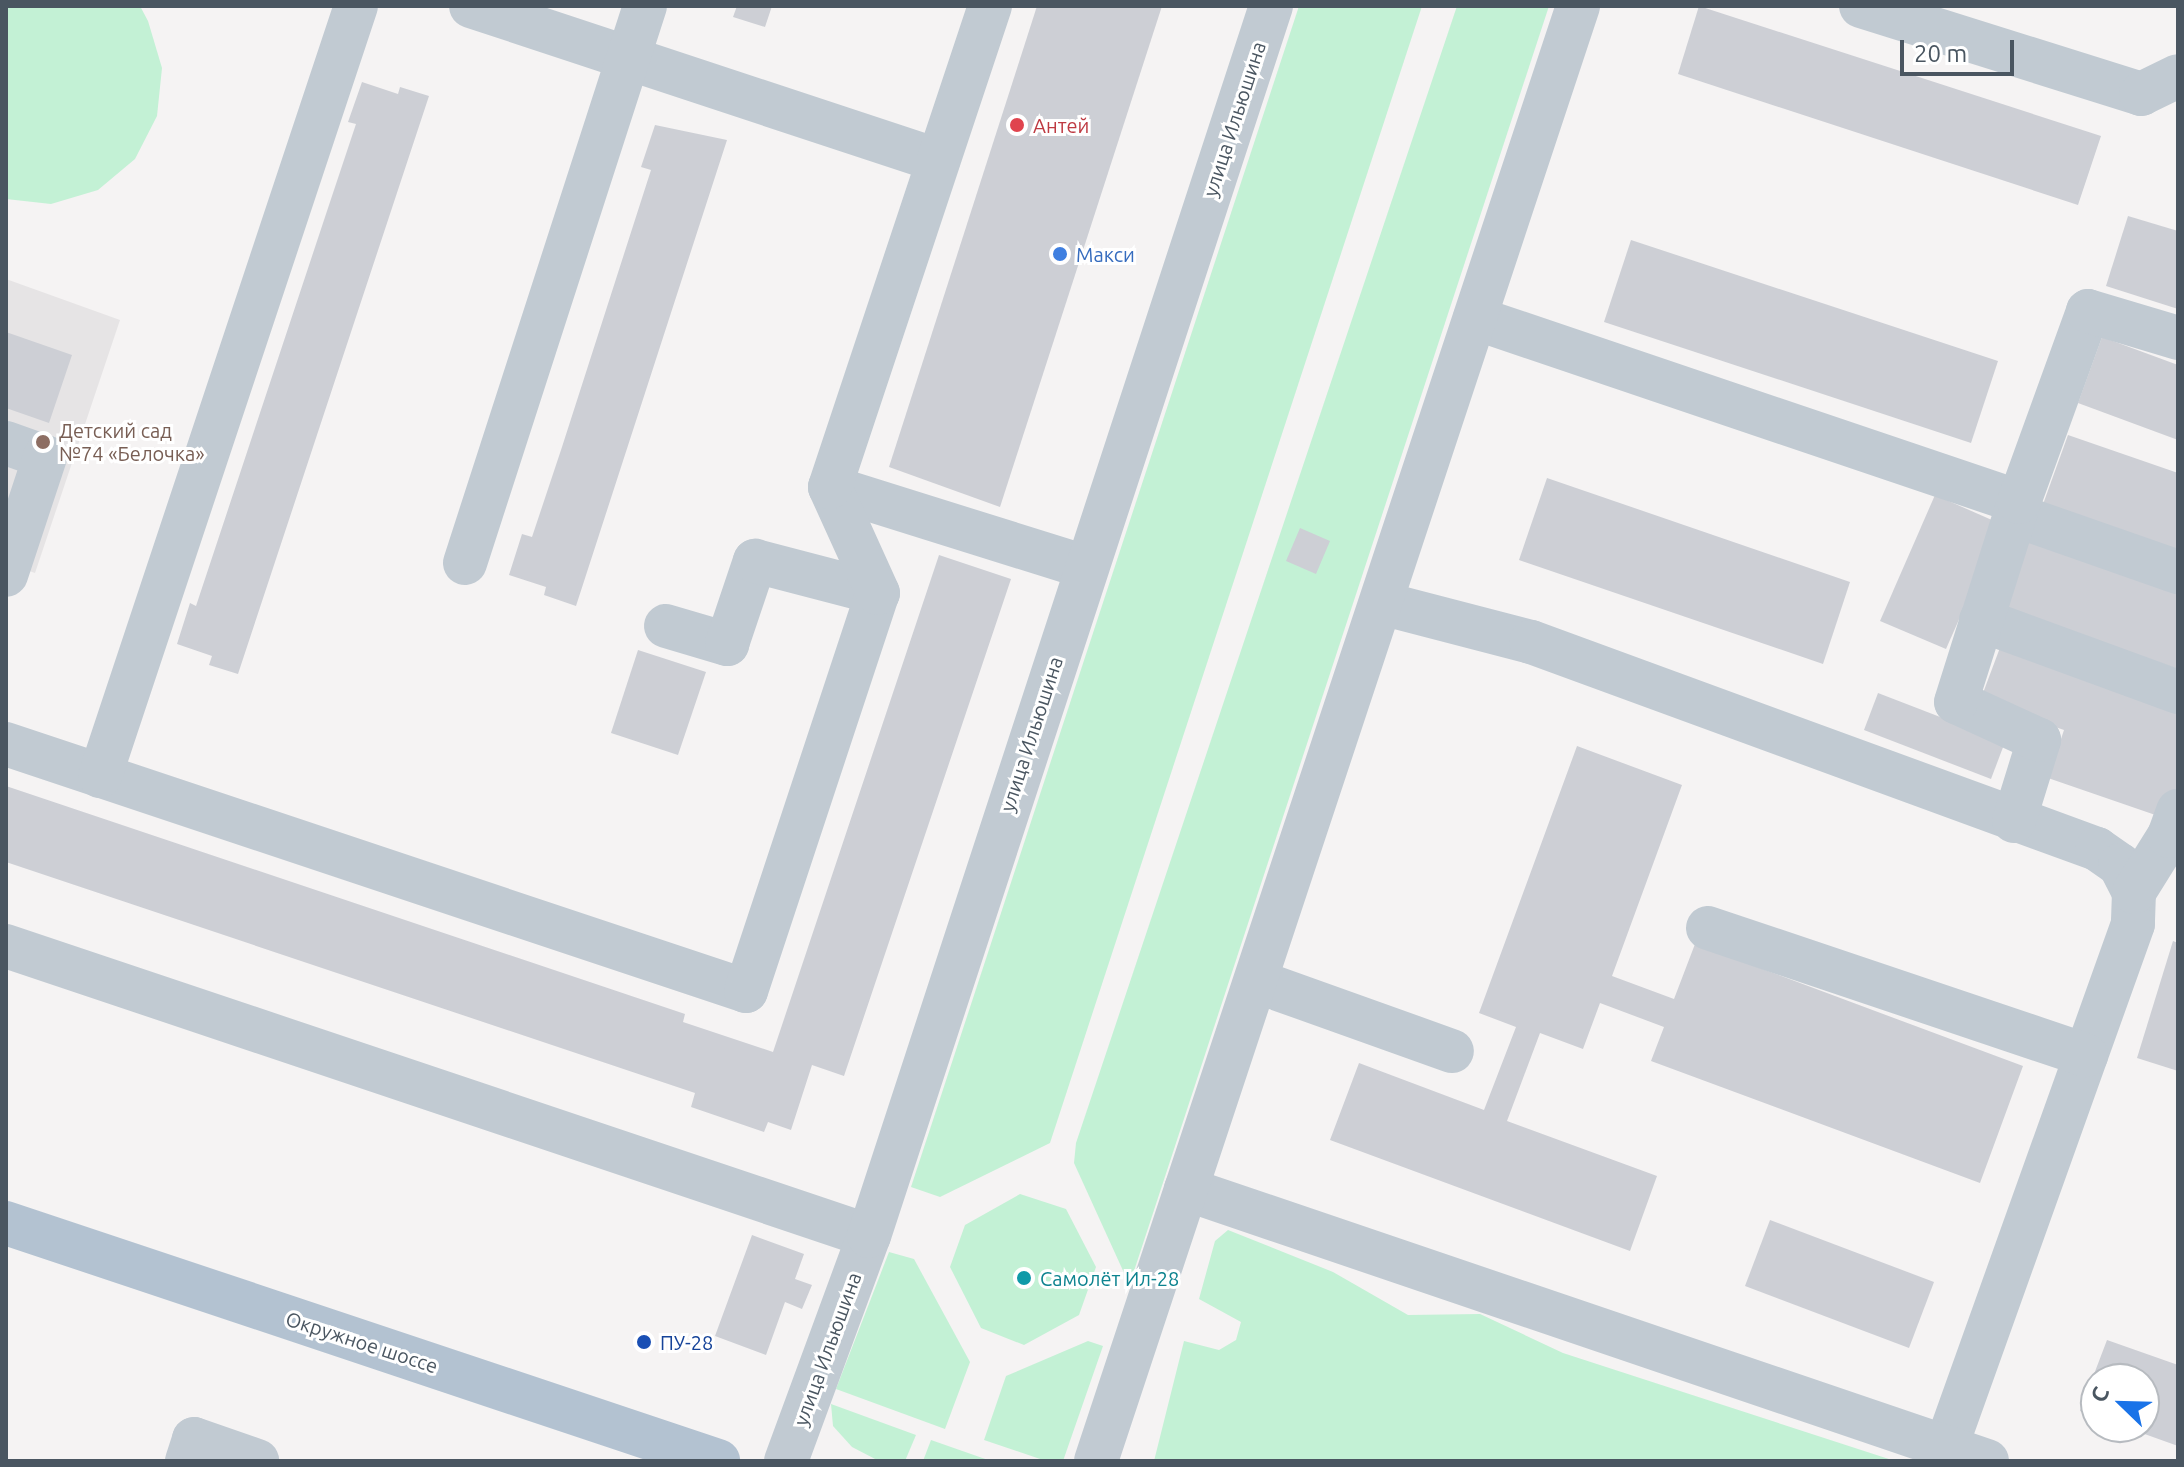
<!DOCTYPE html>
<html>
<head>
<meta charset="utf-8">
<style>
  body { margin:0 }
  #map { position:relative; width:2184px; height:1467px; overflow:hidden; background:#f5f3f3; font-family:Ubuntu,sans-serif }
  div>[style] { position:absolute }
  .education>* { inset:0; background:#e6e4e5 }
  .green>* { inset:0; background:#c3f1d5 }
  .building>* { inset:0; background:#cdcfd5 }
  .minor>* { height:44px; margin:-22px; padding:0 22px; transform-origin:22px; border-radius:22px; background:#c1cad2 }
  .major>* { height:44px; margin:-22px; padding:0 22px; transform-origin:22px; border-radius:22px; background:#b3c2d1 }
  .dots>* { width:22px; height:22px; translate:-50% -50%; box-sizing:border-box; border:4px solid #fff; border-radius:50% }
  span { translate:-50% -50%; white-space:nowrap; text-align:center; line-height:1.15; -webkit-text-stroke:6px #fff; paint-order:stroke }
  .street-label { font-size:20px; color:#4a5661 }
  .health-label { font-size:20px; color:#be3a42 }
  .left { translate:0 -50%; text-align:left }
  .shop-label { font-size:20px; color:#366cbe }
  .education-label { font-size:20px; color:#785e54 }
  .culture-label { font-size:20px; color:#0d838f }
  .transit-label { font-size:20px; color:#164399 }
  .frame { position:absolute; inset:0; border:8px solid #4a5661; pointer-events:none }
  .north { position:absolute; left:2080px; top:1363px; width:80px; height:80px; box-sizing:border-box; background:#fff; border:2px solid #b7bbc0; border-radius:50%; rotate:293deg; font-size:22px; font-weight:700; line-height:32px; text-align:center; color:#4a5661 }
  .north::after { content:''; display:block; margin:auto; width:28px; height:36px; background:#1a73e8; clip-path:polygon(50% 0,100% 100%,50% 72%,0 100%) }
  .scale { position:absolute; left:1900px; top:40px; width:114px; height:36px; box-sizing:border-box; border:4px solid #4a5661; border-top:0; padding-left:10px; font-size:24px; line-height:28px; white-space:nowrap; color:#4a5661; -webkit-text-stroke:6px #fff; paint-order:stroke }
</style>
</head>
<body>
<div id="map">
  <div class="education">
    <div style="clip-path:polygon(6px 279px,120px 320px,35px 573px,6px 563px)"></div>
  </div>
  <div class="green">
    <div style="clip-path:polygon(6px 6px,140px 6px,148px 21px,162px 68px,157px 116px,135px 159px,98px 190px,51px 204px,6px 199px)"></div>
    <div style="clip-path:polygon(1299px 6px,1422px 6px,1050px 1143px,940px 1197px,911px 1187px)"></div>
    <div style="clip-path:polygon(1457px 6px,1549px 6px,1134px 1271px,1125px 1275px,1074px 1163px,1076px 1143px)"></div>
    <div style="clip-path:polygon(1020px 1194px,1066px 1209px,1096px 1267px,1079px 1315px,1024px 1345px,981px 1328px,950px 1267px,965px 1225px)"></div>
    <div style="clip-path:polygon(1228px 1230px,1333px 1272px,1408px 1315px,1480px 1314px,1563px 1353px,1895px 1461px,1154px 1461px,1184px 1341px,1219px 1350px,1236px 1340px,1241px 1322px,1199px 1299px,1215px 1241px)"></div>
    <div style="clip-path:polygon(889px 1252px,914px 1259px,970px 1362px,945px 1429px,836px 1389px)"></div>
    <div style="clip-path:polygon(1088px 1341px,1103px 1346px,1063px 1461px,1046px 1461px,984px 1440px,1006px 1376px)"></div>
    <div style="clip-path:polygon(831px 1404px,916px 1435px,905px 1461px,879px 1461px,852px 1447px,833px 1426px)"></div>
    <div style="clip-path:polygon(931px 1440px,991px 1461px,923px 1461px)"></div>
  </div>
  <div class="building">
    <div style="clip-path:polygon(737px 6px,772px 6px,765px 27px,733px 17px)"></div>
    <div style="clip-path:polygon(1037px 6px,1162px 6px,1000px 507px,889px 467px)"></div>
    <div style="clip-path:polygon(1699px 6px,2101px 136px,2078px 205px,1678px 74px)"></div>
    <div style="clip-path:polygon(362px 82px,398px 94px,400px 87px,429px 96px,238px 674px,209px 665px,212px 656px,177px 644px,190px 603px,196px 606px,327px 211px,356px 124px,348px 122px)"></div>
    <div style="clip-path:polygon(655px 125px,727px 140px,576px 606px,544px 595px,546px 587px,509px 575px,522px 534px,532px 537px,562px 447px,651px 170px,641px 167px)"></div>
    <div style="clip-path:polygon(2128px 216px,2178px 231px,2178px 309px,2106px 286px)"></div>
    <div style="clip-path:polygon(1631px 240px,1998px 361px,1971px 443px,1604px 322px)"></div>
    <div style="clip-path:polygon(6px 332px,72px 355px,49px 423px,6px 408px)"></div>
    <div style="clip-path:polygon(2102px 337px,2178px 365px,2178px 440px,2078px 403px)"></div>
    <div style="clip-path:polygon(2068px 435px,2178px 473px,2178px 554px,2042px 507px)"></div>
    <div style="clip-path:polygon(1547px 478px,1850px 582px,1823px 664px,1519px 560px)"></div>
    <div style="clip-path:polygon(1935px 495px,2001px 524px,1946px 649px,1880px 621px)"></div>
    <div style="clip-path:polygon(1300px 528px,1330px 541px,1316px 574px,1286px 561px)"></div>
    <div style="clip-path:polygon(2031px 532px,2178px 584px,2178px 669px,2003px 609px)"></div>
    <div style="clip-path:polygon(939px 555px,1011px 579px,844px 1076px,812px 1065px,791px 1130px,768px 1122px,764px 1132px,691px 1107px,695px 1093px,6px 862px,6px 786px,685px 1014px,683px 1022px,773px 1052px)"></div>
    <div style="clip-path:polygon(2001px 645px,2178px 707px,2178px 787px,2167px 819px,2048px 778px,2064px 730px,1980px 701px)"></div>
    <div style="clip-path:polygon(638px 650px,706px 672px,678px 755px,611px 733px)"></div>
    <div style="clip-path:polygon(1878px 693px,2005px 742px,1991px 779px,1864px 730px)"></div>
    <div style="clip-path:polygon(1577px 746px,1682px 785px,1612px 976px,1674px 999px,1695px 944px,2023px 1066px,1980px 1183px,1651px 1061px,1664px 1027px,1600px 1003px,1583px 1049px,1540px 1033px,1507px 1121px,1657px 1176px,1630px 1251px,1330px 1140px,1359px 1063px,1484px 1110px,1516px 1027px,1479px 1013px)"></div>
    <div style="clip-path:polygon(2173px 941px,2178px 943px,2178px 1071px,2137px 1058px)"></div>
    <div style="clip-path:polygon(1770px 1220px,1934px 1282px,1909px 1348px,1745px 1286px)"></div>
    <div style="clip-path:polygon(752px 1235px,804px 1254px,795px 1279px,812px 1285px,802px 1309px,785px 1302px,766px 1355px,715px 1336px)"></div>
    <div style="clip-path:polygon(2107px 1340px,2178px 1365px,2178px 1446px,2125px 1427px,2144px 1427px,2144px 1379px,2096px 1379px,2096px 1417px,2080px 1411px)"></div>
  </div>
  <div class="minor">
    <div style="left:471px;top:6px;width:492px;rotate:18.3deg"></div>
    <div style="left:1861px;top:6px;width:294px;rotate:17.4deg"></div>
    <div style="left:2141px;top:94px;width:41px;rotate:-25.9deg"></div>
    <div style="left:1475px;top:318px;width:574px;rotate:18.69deg"></div>
    <div style="left:6px;top:443px;width:41px;rotate:19.7deg"></div>
    <div style="left:45px;top:457px;width:124px;rotate:108.3deg"></div>
    <div style="left:830px;top:487px;width:267px;rotate:17.4deg"></div>
    <div style="left:2015px;top:515px;width:173px;rotate:19.3deg"></div>
    <div style="left:465px;top:563px;width:585px;rotate:-72.09deg"></div>
    <div style="left:1381px;top:603px;width:155px;rotate:14.6deg"></div>
    <div style="left:1531px;top:642px;width:603px;rotate:20.09deg"></div>
    <div style="left:2097px;top:849px;width:28px;rotate:35deg"></div>
    <div style="left:2120px;top:865px;width:30px;rotate:63deg"></div>
    <div style="left:2134px;top:892px;width:32px;rotate:92deg"></div>
    <div style="left:2133px;top:924px;width:555px;rotate:109.67deg"></div>
    <div style="left:1981px;top:620px;width:210px;rotate:20.1deg"></div>
    <div style="left:666px;top:626px;width:64px;rotate:16.4deg"></div>
    <div style="left:727px;top:644px;width:88px;rotate:-71.4deg"></div>
    <div style="left:755px;top:561px;width:127px;rotate:14.6deg"></div>
    <div style="left:6px;top:744px;width:780px;rotate:18.46deg"></div>
    <div style="left:746px;top:991px;width:419px;rotate:-71.7deg"></div>
    <div style="left:878px;top:593px;width:116px;rotate:-114.4deg"></div>
    <div style="left:830px;top:487px;width:507px;rotate:-71.6deg"></div>
    <div style="left:100px;top:776px;width:811px;rotate:-71.61deg"></div>
    <div style="left:2014px;top:821px;width:85px;rotate:-72.8deg"></div>
    <div style="left:2039px;top:740px;width:91px;rotate:-155.4deg"></div>
    <div style="left:1956px;top:702px;width:210px;rotate:-72.5deg"></div>
    <div style="left:2019px;top:502px;width:203px;rotate:-70.1deg"></div>
    <div style="left:2088px;top:311px;width:94px;rotate:16.7deg"></div>
    <div style="left:2134px;top:892px;width:66px;rotate:-58deg"></div>
    <div style="left:2169px;top:836px;width:27px;rotate:-70deg"></div>
    <div style="left:1708px;top:928px;width:399px;rotate:18.6deg"></div>
    <div style="left:6px;top:946px;width:910px;rotate:18.57deg"></div>
    <div style="left:1256px;top:981px;width:208px;rotate:19.7deg"></div>
    <div style="left:1186px;top:1189px;width:846px;rotate:18.76deg"></div>
    <div style="left:187px;top:1461px;width:23px;rotate:-72deg"></div>
    <div style="left:194px;top:1439px;width:67px;rotate:19.2deg"></div>
    <div style="left:786px;top:1461px;width:240px;rotate:-69.8deg"></div>
    <div style="left:869px;top:1236px;width:1294px;rotate:-71.9deg"></div>
    <div style="left:1096px;top:1461px;width:1533px;rotate:-71.67deg"></div>
  </div>
  <div class="major">
    <div style="left:6px;top:1223px;width:751px;rotate:18.48deg"></div>
  </div>
  <div class="dots">
    <div style="left:1017px;top:125px;background:#e0444e"></div>
    <div style="left:1060px;top:254px;background:#3f7fe0"></div>
    <div style="left:43px;top:442px;background:#8d6e63"></div>
    <div style="left:1024px;top:1278px;background:#0f9aa8"></div>
    <div style="left:644px;top:1342px;background:#1a4fb4"></div>
  </div>
  <div class="street-label">
    <span style="left:1234px;top:119px;rotate:-72deg">улица Ильюшина</span>
    <span style="left:1031px;top:734px;rotate:-72deg">улица Ильюшина</span>
    <span style="left:362px;top:1342px;rotate:18deg">Окружное шоссе</span>
    <span style="left:827px;top:1349px;rotate:-70deg">улица Ильюшина</span>
  </div>
  <div class="health-label">
    <span class="left" style="left:1033px;top:125px">Антей</span>
  </div>
  <div class="shop-label">
    <span class="left" style="left:1076px;top:254px">Макси</span>
  </div>
  <div class="education-label">
    <span class="left" style="left:59px;top:442px">Детский сад<br>№74 «Белочка»</span>
  </div>
  <div class="culture-label">
    <span class="left" style="left:1040px;top:1278px">Самолёт Ил-28</span>
  </div>
  <div class="transit-label">
    <span class="left" style="left:660px;top:1342px">ПУ-28</span>
  </div>
  <div class="frame"></div>
  <div class="north">С</div>
  <div class="scale">20 m</div>
</div>
</body>
</html>
